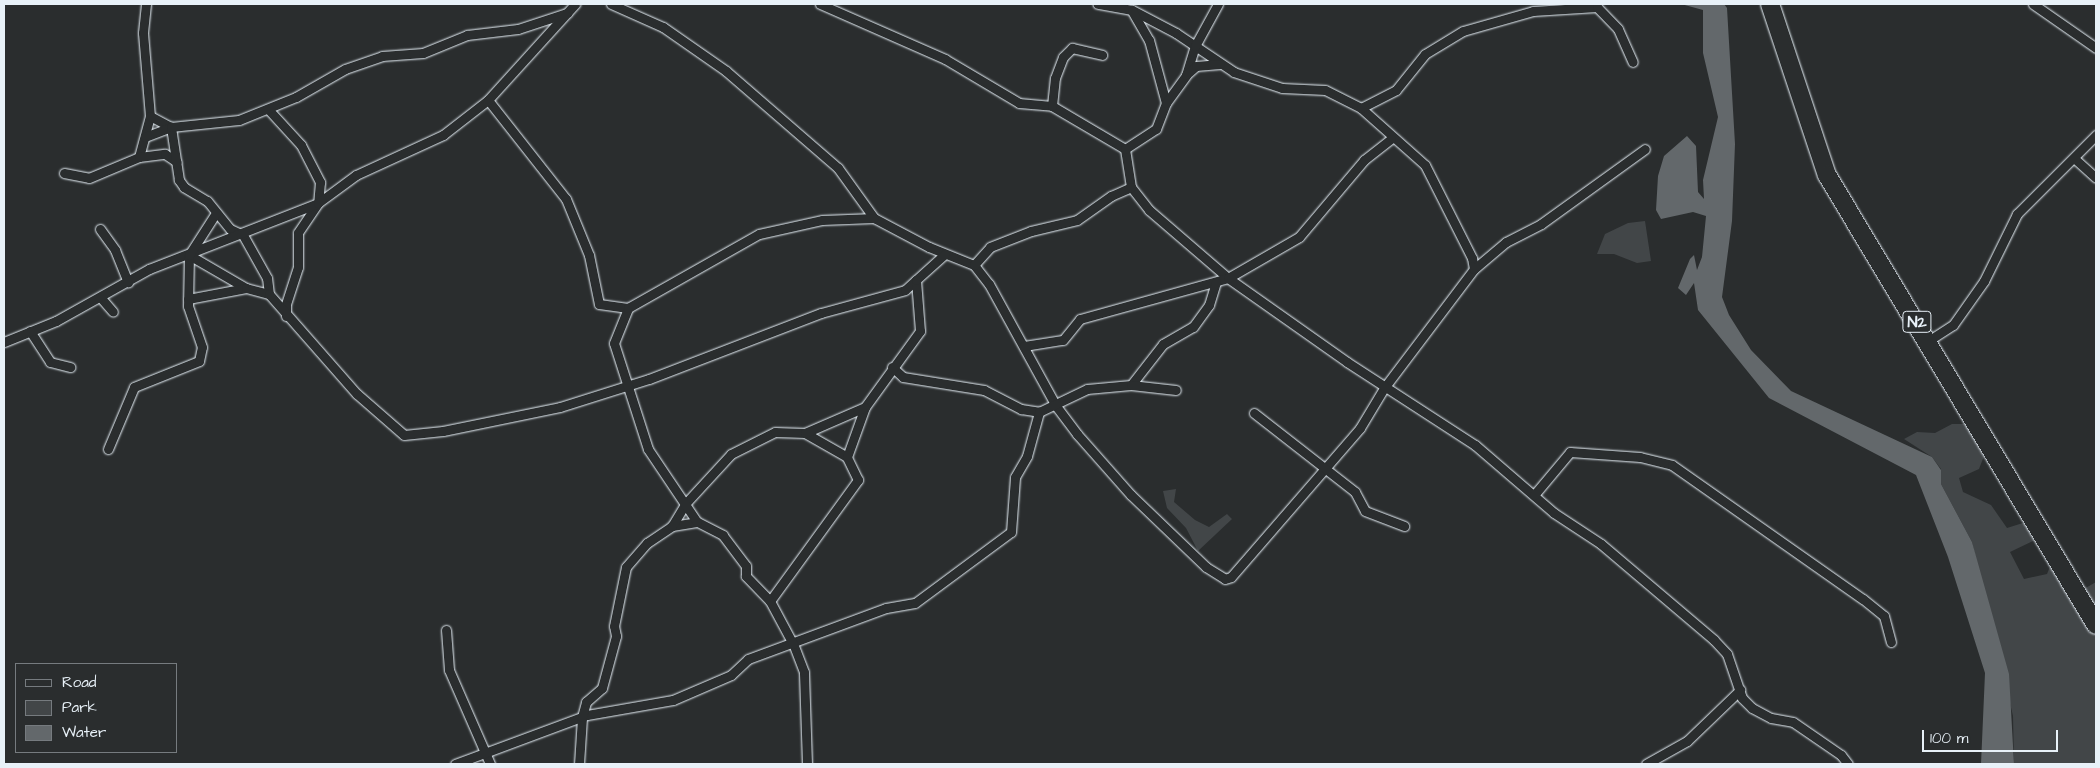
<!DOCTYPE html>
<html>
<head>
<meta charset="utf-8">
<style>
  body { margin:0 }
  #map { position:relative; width:2100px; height:768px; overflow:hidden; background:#2a2d2e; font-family:"Architects Daughter",sans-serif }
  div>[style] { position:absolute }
  .green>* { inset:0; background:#424648 }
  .water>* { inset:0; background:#63686b }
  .roads { filter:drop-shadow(0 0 1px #e8f1f8) drop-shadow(0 0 1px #e8f1f8) }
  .street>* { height:9px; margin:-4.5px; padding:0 4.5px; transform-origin:4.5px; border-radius:4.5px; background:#2a2d2e }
  .highway>* { height:18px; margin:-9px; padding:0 9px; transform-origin:9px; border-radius:9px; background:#2a2d2e }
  span { translate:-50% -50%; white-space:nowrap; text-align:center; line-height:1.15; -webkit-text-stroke:5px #2a2d2e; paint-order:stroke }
  .shield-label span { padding:1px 4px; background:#2a2d2e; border:1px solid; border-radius:4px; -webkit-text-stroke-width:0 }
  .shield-label { font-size:16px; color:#e8f1f8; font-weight:700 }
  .frame { position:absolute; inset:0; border:5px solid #e8f1f8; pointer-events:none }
  .legend { position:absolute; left:15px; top:663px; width:162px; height:90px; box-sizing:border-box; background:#2a2d2e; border:1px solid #767b7f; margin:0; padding:6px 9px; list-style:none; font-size:15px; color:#e8f1f8 }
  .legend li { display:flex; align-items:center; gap:10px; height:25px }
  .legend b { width:25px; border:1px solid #767b7f }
  .scale { position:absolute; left:1922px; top:730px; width:136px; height:22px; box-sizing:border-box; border:2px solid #e8f1f8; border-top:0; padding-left:6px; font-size:15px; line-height:18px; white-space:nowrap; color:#e8f1f8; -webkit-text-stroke:4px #2a2d2e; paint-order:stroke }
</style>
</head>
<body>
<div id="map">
  <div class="green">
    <div style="clip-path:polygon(1645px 221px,1651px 261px,1637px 263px,1614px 254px,1597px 254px,1605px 234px,1628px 223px)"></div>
    <div style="clip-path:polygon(1952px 424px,1968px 424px,1984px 456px,1979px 469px,1959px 478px,1963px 492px,1991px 505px,2007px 528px,2026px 522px,2035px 540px,2010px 552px,2024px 579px,2047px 574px,2051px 564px,2070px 597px,2096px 582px,2096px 764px,2014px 764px,2013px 716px,1972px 542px,1941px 484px,1941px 469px,1932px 457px,1904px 439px,1917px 432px,1935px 433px)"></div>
    <div style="clip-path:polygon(1176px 489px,1174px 502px,1195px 520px,1209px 527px,1227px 514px,1232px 519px,1198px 551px,1186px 528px,1167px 508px,1163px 491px)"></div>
  </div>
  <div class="water">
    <div style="clip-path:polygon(1681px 4px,1724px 4px,1727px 8px,1735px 144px,1732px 221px,1722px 297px,1729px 315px,1751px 350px,1791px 391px,1932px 457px,1941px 470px,1941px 484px,1972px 542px,2009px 674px,2014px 764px,1981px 764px,1985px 673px,1948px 557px,1916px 475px,1769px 398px,1698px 310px,1694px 283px,1686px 295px,1678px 288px,1690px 259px,1694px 255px,1697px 270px,1702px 257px,1706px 216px,1693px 212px,1661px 219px,1656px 210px,1658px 176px,1664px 156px,1687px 136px,1696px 146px,1698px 192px,1704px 199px,1703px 180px,1718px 117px,1703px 53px,1703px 10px)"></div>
  </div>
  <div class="roads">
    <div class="street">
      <div style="left:146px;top:4px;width:29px;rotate:96deg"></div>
      <div style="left:143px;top:33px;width:83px;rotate:85.2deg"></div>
      <div style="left:611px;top:4px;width:57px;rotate:23.9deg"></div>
      <div style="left:663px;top:27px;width:77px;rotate:34.9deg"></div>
      <div style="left:726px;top:71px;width:148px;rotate:40.9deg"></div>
      <div style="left:838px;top:168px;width:62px;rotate:54.2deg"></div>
      <div style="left:874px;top:218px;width:62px;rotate:27.8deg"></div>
      <div style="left:929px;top:247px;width:48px;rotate:21.8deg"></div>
      <div style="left:974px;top:265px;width:24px;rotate:52deg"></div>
      <div style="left:989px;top:284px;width:139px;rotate:61.2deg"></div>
      <div style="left:1056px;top:406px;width:35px;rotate:53deg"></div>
      <div style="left:1077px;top:434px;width:81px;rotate:48.5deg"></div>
      <div style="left:1131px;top:495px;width:104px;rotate:43.8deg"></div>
      <div style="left:1206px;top:567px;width:22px;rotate:32deg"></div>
      <div style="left:1225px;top:579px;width:6px;rotate:-18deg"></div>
      <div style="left:1231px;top:577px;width:197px;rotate:-49.1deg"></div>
      <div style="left:1360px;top:428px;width:47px;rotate:-59deg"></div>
      <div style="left:1384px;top:388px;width:149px;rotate:-52.9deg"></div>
      <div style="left:1474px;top:269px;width:11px;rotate:-100deg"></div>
      <div style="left:1472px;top:258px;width:104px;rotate:-116.8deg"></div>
      <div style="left:1425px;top:165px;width:86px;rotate:-138.3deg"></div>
      <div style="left:1361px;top:108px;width:40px;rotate:-153.4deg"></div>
      <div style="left:1325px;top:90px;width:43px;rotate:-177.3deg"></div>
      <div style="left:1282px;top:88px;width:51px;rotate:-161.6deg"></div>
      <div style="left:1234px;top:72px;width:70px;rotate:-146.1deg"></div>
      <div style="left:1176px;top:33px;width:50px;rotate:-152.4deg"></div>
      <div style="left:1132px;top:10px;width:35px;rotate:-170deg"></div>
      <div style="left:820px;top:4px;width:137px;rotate:23.7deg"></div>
      <div style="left:945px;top:59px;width:86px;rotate:30.7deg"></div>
      <div style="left:1019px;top:103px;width:33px;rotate:5deg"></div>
      <div style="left:1052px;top:106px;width:85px;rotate:30.5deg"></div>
      <div style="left:1125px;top:149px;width:38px;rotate:81deg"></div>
      <div style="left:1131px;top:187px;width:29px;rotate:52deg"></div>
      <div style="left:1149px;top:210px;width:104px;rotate:40.7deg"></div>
      <div style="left:1228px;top:278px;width:146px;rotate:35.2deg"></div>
      <div style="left:1347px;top:362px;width:153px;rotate:33deg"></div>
      <div style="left:1475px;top:445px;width:104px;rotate:40.7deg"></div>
      <div style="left:1554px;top:513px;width:56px;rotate:33.4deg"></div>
      <div style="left:1601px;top:544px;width:148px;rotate:40.3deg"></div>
      <div style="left:1714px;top:640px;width:19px;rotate:47deg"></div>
      <div style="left:1727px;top:654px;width:46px;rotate:71.2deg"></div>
      <div style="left:1742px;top:698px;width:14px;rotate:45deg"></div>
      <div style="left:1752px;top:708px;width:21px;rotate:28deg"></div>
      <div style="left:1771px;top:718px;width:22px;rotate:10deg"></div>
      <div style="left:1793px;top:722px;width:58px;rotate:34.5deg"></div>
      <div style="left:1841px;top:755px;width:11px;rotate:52deg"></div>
      <div style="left:2033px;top:4px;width:77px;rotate:34.9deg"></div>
      <div style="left:1132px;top:11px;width:34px;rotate:60deg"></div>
      <div style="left:1149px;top:40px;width:65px;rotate:74.9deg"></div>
      <div style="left:1186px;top:75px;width:30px;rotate:-73deg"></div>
      <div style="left:1195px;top:46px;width:48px;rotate:-61.3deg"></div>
      <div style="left:488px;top:100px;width:126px;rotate:51.8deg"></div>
      <div style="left:566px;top:199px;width:61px;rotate:67.7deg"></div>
      <div style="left:589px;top:255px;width:50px;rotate:78.5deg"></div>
      <div style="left:599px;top:304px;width:29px;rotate:8deg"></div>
      <div style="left:1052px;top:106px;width:28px;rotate:-84deg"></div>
      <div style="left:1055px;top:78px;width:22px;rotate:-69deg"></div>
      <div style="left:1063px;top:57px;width:13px;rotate:-45deg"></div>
      <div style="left:1072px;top:48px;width:31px;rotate:13deg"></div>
      <div style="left:1361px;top:108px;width:39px;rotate:-27deg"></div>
      <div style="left:1396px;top:90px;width:46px;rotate:-51.1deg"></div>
      <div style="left:1425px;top:54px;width:44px;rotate:-31.2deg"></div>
      <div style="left:1463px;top:31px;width:73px;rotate:-15.9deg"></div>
      <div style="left:1533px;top:11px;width:64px;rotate:-3.6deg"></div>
      <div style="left:1597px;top:7px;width:30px;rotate:46deg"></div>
      <div style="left:1618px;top:29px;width:36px;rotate:66deg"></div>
      <div style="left:268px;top:109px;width:49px;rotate:47.5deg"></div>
      <div style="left:301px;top:145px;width:42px;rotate:62.8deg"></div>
      <div style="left:320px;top:182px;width:21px;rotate:95deg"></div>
      <div style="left:318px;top:203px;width:36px;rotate:124deg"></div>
      <div style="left:298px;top:233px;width:34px;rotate:90deg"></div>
      <div style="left:298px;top:267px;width:40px;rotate:108deg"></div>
      <div style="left:286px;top:305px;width:11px;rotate:90deg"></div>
      <div style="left:1125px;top:149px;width:37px;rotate:-33deg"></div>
      <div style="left:1156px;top:129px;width:28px;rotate:-69deg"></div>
      <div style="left:1166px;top:103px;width:34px;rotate:-54deg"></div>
      <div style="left:1186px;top:75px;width:13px;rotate:-42deg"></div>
      <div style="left:1196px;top:66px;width:24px;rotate:-5deg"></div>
      <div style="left:139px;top:157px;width:42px;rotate:-75deg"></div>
      <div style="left:150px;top:116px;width:24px;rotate:28deg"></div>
      <div style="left:171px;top:127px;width:28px;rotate:159deg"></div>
      <div style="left:2075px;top:159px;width:28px;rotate:42deg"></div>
      <div style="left:64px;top:173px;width:25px;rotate:11deg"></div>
      <div style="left:89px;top:178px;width:54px;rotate:-22.8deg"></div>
      <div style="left:139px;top:157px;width:26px;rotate:-7deg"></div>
      <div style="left:165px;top:154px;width:14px;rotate:34deg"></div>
      <div style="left:100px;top:229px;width:26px;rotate:54deg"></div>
      <div style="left:115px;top:250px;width:35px;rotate:68deg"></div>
      <div style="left:189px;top:255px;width:66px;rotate:30.1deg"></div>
      <div style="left:974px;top:265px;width:24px;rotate:-48deg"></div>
      <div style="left:990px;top:247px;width:44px;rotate:-21.3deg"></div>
      <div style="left:1031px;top:231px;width:47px;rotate:-13.4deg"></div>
      <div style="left:1077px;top:220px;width:42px;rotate:-35.2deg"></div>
      <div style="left:1111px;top:196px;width:22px;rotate:-24deg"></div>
      <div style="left:1474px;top:269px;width:42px;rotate:-40.2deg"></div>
      <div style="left:1506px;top:242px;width:39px;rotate:-27deg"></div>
      <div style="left:1541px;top:224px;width:128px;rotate:-35.8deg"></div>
      <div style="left:269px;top:294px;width:16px;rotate:-97deg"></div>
      <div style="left:267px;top:278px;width:49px;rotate:-119.2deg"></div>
      <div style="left:243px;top:235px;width:14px;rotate:-155deg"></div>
      <div style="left:230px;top:229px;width:36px;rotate:-129deg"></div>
      <div style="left:207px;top:201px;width:27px;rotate:-149deg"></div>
      <div style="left:184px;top:187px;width:9px;rotate:-126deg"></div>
      <div style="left:179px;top:180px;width:54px;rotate:-98.6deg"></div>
      <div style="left:171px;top:127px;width:68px;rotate:-5.9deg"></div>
      <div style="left:239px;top:120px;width:61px;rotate:-22deg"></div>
      <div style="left:296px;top:97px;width:56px;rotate:-29.7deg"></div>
      <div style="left:345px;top:69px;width:39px;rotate:-19deg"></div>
      <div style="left:382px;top:56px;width:41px;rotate:-4.2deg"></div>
      <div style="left:423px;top:53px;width:48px;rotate:-22.2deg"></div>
      <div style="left:467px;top:35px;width:51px;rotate:-6.7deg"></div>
      <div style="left:518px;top:29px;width:52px;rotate:-18.1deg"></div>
      <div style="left:101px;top:298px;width:18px;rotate:49deg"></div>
      <div style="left:188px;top:299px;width:59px;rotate:-10.7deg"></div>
      <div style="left:246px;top:288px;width:24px;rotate:15deg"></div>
      <div style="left:269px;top:294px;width:133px;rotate:48.7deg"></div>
      <div style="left:357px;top:394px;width:62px;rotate:41.1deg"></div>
      <div style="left:404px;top:435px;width:39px;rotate:-6deg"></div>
      <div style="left:443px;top:431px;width:119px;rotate:-11.6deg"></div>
      <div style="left:560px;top:407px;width:93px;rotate:-17.5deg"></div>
      <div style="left:649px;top:379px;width:184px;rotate:-21deg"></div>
      <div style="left:821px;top:313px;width:87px;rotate:-15.3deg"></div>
      <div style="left:905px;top:290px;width:15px;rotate:-42deg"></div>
      <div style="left:30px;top:331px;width:37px;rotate:57deg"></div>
      <div style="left:50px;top:362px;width:21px;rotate:14deg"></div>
      <div style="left:1928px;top:341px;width:30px;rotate:-33deg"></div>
      <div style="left:1953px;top:325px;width:54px;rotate:-54.8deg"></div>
      <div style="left:1984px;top:281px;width:75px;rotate:-63.8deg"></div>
      <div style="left:2017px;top:214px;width:112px;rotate:-45deg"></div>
      <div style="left:4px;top:342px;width:56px;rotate:-22deg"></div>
      <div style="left:56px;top:321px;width:107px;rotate:-29.2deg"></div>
      <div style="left:149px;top:269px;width:181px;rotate:-21.3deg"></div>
      <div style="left:318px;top:203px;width:47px;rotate:-36.4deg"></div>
      <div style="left:356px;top:175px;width:96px;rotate:-24.7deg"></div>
      <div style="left:443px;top:135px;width:57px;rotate:-37.9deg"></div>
      <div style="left:488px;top:100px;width:130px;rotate:-47.8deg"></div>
      <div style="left:1024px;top:346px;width:39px;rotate:-9deg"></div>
      <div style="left:1063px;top:340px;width:27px;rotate:-51deg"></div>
      <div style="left:1080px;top:319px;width:154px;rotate:-15.5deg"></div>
      <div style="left:1228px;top:278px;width:82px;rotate:-30deg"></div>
      <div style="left:1299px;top:237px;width:101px;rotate:-49.8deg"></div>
      <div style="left:1364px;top:160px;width:34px;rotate:-38deg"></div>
      <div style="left:892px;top:367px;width:15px;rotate:42deg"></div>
      <div style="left:903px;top:377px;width:82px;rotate:9.1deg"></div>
      <div style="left:984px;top:390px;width:42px;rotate:27.2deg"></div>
      <div style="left:1021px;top:409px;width:18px;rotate:9deg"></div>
      <div style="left:1131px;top:385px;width:52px;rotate:-52deg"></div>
      <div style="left:1163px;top:344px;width:34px;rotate:-30deg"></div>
      <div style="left:1193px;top:327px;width:27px;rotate:-54deg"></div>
      <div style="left:1209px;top:305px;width:24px;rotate:-73deg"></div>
      <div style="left:1254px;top:413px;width:128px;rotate:38deg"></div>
      <div style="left:1355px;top:492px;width:21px;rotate:62deg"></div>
      <div style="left:1365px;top:511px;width:42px;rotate:21deg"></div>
      <div style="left:805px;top:433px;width:48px;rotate:29.7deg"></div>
      <div style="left:108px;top:449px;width:67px;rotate:-67.2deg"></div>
      <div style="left:134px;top:387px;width:70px;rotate:-21.8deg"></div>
      <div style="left:199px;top:361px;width:14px;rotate:-78deg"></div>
      <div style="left:202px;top:347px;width:43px;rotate:-108.9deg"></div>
      <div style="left:188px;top:306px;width:51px;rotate:-88.9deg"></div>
      <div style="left:189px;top:255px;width:50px;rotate:-57.3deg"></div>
      <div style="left:1534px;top:495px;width:56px;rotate:-50.1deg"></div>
      <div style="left:1570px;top:452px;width:70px;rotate:4.1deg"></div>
      <div style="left:1640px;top:457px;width:33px;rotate:14deg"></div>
      <div style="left:1672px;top:465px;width:233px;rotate:35.1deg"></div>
      <div style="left:1863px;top:599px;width:27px;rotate:39deg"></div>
      <div style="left:1884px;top:616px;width:27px;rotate:75deg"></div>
      <div style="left:672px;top:526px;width:25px;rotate:-9deg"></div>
      <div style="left:770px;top:601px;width:150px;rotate:-54deg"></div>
      <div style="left:858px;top:480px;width:25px;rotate:-116deg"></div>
      <div style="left:847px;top:457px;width:53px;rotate:-70.2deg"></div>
      <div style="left:865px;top:407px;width:94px;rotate:-54.1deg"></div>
      <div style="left:920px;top:331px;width:51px;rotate:-94.5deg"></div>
      <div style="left:916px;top:280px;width:39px;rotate:-42deg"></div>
      <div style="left:446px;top:630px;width:40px;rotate:85.7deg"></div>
      <div style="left:449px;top:670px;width:103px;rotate:66.4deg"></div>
      <div style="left:455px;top:764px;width:141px;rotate:-20.4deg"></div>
      <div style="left:587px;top:715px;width:87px;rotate:-9.9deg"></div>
      <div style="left:673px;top:700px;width:63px;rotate:-23.3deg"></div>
      <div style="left:731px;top:675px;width:23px;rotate:-43deg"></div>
      <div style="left:748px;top:659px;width:147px;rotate:-20.3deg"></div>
      <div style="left:886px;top:608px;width:29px;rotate:-10deg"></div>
      <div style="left:915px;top:603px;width:119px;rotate:-36.5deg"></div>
      <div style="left:1011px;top:532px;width:55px;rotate:-85.8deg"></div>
      <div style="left:1015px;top:477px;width:24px;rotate:-60deg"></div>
      <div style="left:1027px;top:456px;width:46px;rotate:-74.7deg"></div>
      <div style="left:1039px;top:412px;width:53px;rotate:-25.6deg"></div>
      <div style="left:1087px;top:389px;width:44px;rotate:-5.2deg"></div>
      <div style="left:1131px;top:385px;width:45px;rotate:6.3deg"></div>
      <div style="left:579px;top:764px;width:47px;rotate:-86.3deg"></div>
      <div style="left:582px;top:717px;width:16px;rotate:-75deg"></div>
      <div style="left:586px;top:702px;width:21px;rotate:-41deg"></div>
      <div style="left:602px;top:688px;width:54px;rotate:-74.9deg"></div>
      <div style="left:616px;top:636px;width:10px;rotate:-101deg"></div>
      <div style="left:614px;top:626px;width:60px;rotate:-78.5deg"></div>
      <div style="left:626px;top:567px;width:32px;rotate:-49deg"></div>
      <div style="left:647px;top:543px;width:30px;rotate:-34deg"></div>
      <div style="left:672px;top:526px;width:26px;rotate:-59deg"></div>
      <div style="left:685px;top:504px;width:68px;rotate:-47.4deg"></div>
      <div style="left:731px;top:454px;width:49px;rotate:-26.6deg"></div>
      <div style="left:775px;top:432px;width:30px;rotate:2deg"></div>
      <div style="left:805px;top:433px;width:65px;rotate:-23.4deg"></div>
      <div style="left:807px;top:764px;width:92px;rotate:-91.9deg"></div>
      <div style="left:804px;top:672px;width:30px;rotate:-111deg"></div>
      <div style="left:793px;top:644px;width:49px;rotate:-118.1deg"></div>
      <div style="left:770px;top:601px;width:35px;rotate:-134deg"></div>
      <div style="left:746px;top:576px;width:10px;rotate:-90deg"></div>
      <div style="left:746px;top:566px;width:39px;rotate:-127deg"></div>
      <div style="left:723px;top:535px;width:29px;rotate:-153deg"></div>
      <div style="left:697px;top:522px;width:88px;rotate:-123.9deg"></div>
      <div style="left:648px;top:449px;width:111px;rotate:-107.8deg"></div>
      <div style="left:614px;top:343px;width:38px;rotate:-68deg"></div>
      <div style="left:628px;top:308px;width:150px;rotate:-29.5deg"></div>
      <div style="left:759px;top:234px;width:65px;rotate:-12.5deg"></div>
      <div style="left:822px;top:220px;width:52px;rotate:-2.2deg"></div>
      <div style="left:1646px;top:764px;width:47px;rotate:-29.3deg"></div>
      <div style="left:1687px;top:741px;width:74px;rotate:-43.9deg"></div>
    </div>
    <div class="highway">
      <div style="left:1770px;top:4px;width:180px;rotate:71.6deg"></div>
      <div style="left:1827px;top:175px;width:524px;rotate:59.13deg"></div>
    </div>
  </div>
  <div class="shield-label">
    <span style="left:1917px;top:322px">N2</span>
  </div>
  <div class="frame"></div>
  <ul class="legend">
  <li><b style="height:6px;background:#2a2d2e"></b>Road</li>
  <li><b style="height:14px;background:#424648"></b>Park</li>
  <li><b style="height:14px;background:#63686b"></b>Water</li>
  </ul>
  <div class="scale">100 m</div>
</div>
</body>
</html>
